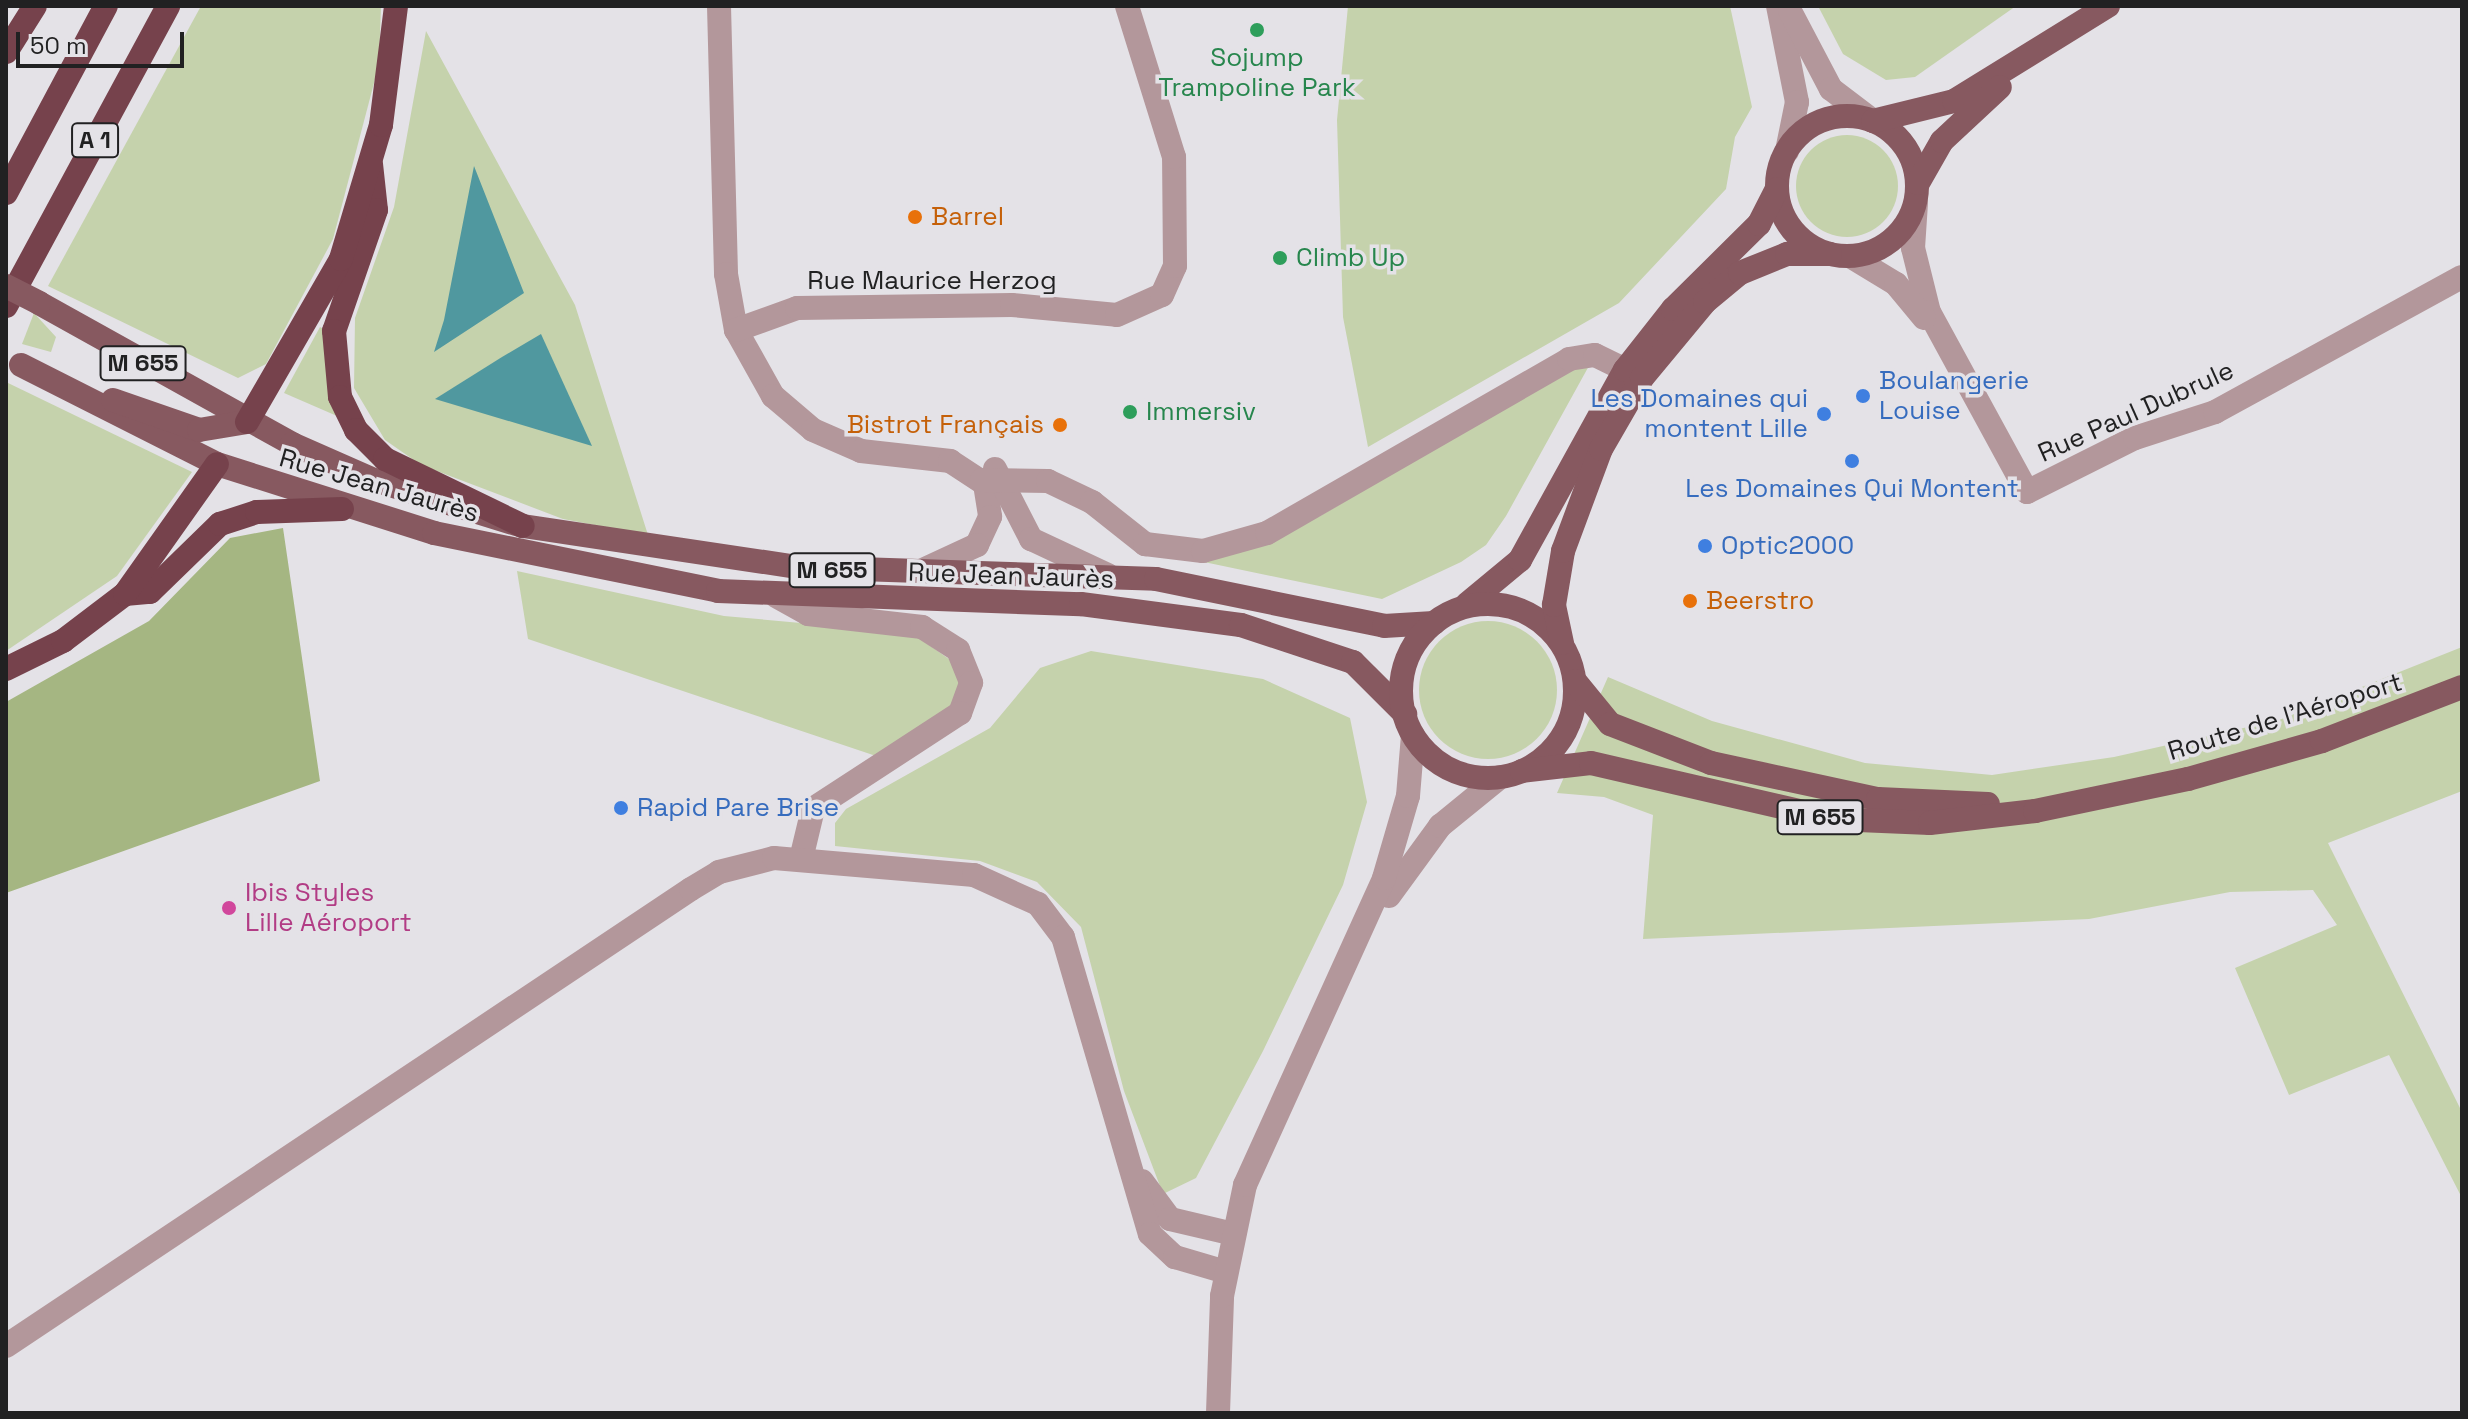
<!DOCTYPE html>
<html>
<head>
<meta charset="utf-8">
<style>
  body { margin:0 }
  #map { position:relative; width:2468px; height:1419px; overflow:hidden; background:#e4e2e7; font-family:"Space Grotesk",sans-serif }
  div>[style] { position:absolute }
  .green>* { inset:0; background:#c5d2ac }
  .round { border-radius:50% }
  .forest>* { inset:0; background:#a5b682 }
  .water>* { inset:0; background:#50989f }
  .minor>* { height:24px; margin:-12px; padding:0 12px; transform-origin:12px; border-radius:12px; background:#b3979b }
  .major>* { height:24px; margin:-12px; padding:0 12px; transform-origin:12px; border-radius:12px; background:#875960 }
  .major>.ring { margin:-12px; padding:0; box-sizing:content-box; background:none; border:24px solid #875960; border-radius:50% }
  .highway>* { height:24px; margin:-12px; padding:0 12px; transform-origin:12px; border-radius:12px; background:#76424c }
  .major-bridge>* { height:24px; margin:-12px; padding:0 12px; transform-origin:12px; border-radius:12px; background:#875960 }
  .dots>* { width:22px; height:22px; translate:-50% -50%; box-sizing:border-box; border:4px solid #e4e2e7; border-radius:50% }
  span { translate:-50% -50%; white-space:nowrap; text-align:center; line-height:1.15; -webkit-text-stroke:7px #e4e2e7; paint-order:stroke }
  .shield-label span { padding:2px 6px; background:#e4e2e7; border:2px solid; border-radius:6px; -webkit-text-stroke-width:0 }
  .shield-label { font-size:24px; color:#212122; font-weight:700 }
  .leisure-label { font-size:26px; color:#27864d }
  .left { translate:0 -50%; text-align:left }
  .food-label { font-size:26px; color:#c56008 }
  .right { translate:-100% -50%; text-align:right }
  .street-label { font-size:26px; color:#212122 }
  .shop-label { font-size:26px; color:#366cbe }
  .hotel-label { font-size:26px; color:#b23c85 }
  .frame { position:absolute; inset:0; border:8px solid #212122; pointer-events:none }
  .scale { position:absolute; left:16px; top:32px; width:168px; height:36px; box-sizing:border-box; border:4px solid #212122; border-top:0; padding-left:10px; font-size:24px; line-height:28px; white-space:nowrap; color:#212122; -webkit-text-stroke:6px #e4e2e7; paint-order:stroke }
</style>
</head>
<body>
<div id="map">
  <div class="green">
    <div style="clip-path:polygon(201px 6px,381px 6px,379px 64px,333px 239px,266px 364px,238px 378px,48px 286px)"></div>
    <div style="clip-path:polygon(1348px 6px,1730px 6px,1752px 107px,1735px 137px,1726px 189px,1619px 303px,1368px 447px,1343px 317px,1337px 120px)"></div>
    <div style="clip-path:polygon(1818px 6px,2016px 6px,1915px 77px,1886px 80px,1843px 54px)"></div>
    <div style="clip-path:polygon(426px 31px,575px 305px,648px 535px,563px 519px,421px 465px,385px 440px,354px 388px,355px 318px,394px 207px)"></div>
    <div class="round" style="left:1796px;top:135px;width:102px;height:102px"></div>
    <div style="clip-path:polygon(34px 313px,56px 337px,51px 352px,22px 344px)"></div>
    <div style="clip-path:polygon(320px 327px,325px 330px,337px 416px,284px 393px)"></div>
    <div style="clip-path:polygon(1590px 364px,1506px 516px,1486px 545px,1461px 562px,1382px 599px,1204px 562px,1320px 516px,1555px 377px)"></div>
    <div style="clip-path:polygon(6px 382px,192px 472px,117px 576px,6px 651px)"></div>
    <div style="clip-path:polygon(517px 571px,724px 616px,912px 633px,956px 664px,962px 687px,949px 709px,876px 756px,528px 639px)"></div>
    <div class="round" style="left:1419px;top:621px;width:138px;height:138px"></div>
    <div style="clip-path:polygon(2462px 647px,2462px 791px,2328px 843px,2462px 1112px,2462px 1198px,2389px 1055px,2289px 1095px,2235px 968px,2337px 925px,2313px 890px,2230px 892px,2089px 919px,1643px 939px,1653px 815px,1604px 797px,1557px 793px,1608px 677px,1712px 721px,1865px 763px,1992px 775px,2114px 757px,2279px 720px)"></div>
    <div style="clip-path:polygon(1091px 651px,1263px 679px,1350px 718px,1367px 802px,1343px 885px,1263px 1051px,1196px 1178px,1163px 1194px,1124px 1091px,1081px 927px,1037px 882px,980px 861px,835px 846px,835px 823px,846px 809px,990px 728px,1040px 668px)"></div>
  </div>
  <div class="forest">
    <div style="clip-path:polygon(283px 528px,320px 781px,6px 893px,6px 702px,149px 621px,230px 538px)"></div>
  </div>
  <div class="water">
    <div style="clip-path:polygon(474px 166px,524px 293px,434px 352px,444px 320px)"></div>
    <div style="clip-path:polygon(541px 334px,592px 446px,435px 399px,502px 357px)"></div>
  </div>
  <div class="minor">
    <div style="left:719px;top:6px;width:268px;rotate:88.5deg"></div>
    <div style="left:726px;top:274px;width:57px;rotate:79.9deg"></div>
    <div style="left:736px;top:330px;width:76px;rotate:60.7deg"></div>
    <div style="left:773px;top:396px;width:52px;rotate:40.4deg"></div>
    <div style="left:813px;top:430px;width:52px;rotate:23.6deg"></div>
    <div style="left:861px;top:451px;width:90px;rotate:6.4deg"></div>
    <div style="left:950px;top:461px;width:42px;rotate:33.3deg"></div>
    <div style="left:985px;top:484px;width:33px;rotate:81deg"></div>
    <div style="left:990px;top:517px;width:31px;rotate:115deg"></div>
    <div style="left:977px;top:545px;width:60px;rotate:155.2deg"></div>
    <div style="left:1778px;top:6px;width:98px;rotate:78.8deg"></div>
    <div style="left:1797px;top:102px;width:50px;rotate:101.5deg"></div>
    <div style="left:1790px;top:11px;width:88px;rotate:62.3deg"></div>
    <div style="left:1831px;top:89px;width:53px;rotate:37.3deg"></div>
    <div style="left:1916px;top:203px;width:45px;rotate:93.8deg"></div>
    <div style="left:1913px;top:248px;width:66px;rotate:76deg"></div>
    <div style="left:1929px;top:312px;width:205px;rotate:61.4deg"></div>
    <div style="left:2027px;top:492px;width:121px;rotate:-26.6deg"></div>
    <div style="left:2135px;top:438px;width:84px;rotate:-18deg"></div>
    <div style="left:2215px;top:412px;width:281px;rotate:-28.7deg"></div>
    <div style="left:1850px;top:256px;width:54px;rotate:31.3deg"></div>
    <div style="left:1896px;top:284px;width:44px;rotate:50.5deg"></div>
    <div style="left:736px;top:330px;width:65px;rotate:-19.8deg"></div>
    <div style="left:797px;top:308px;width:215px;rotate:-0.8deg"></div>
    <div style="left:1012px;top:305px;width:105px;rotate:5.4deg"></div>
    <div style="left:1117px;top:315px;width:49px;rotate:-24deg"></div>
    <div style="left:1162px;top:295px;width:32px;rotate:-66deg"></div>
    <div style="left:1175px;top:266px;width:109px;rotate:-90.5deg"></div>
    <div style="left:1174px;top:157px;width:158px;rotate:-107.3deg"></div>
    <div style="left:995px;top:469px;width:79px;rotate:62.8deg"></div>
    <div style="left:1031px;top:539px;width:85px;rotate:25.1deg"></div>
    <div style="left:982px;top:480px;width:66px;rotate:0.9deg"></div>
    <div style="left:1048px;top:481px;width:49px;rotate:25.5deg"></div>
    <div style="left:1092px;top:502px;width:68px;rotate:38.4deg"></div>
    <div style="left:1145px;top:544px;width:58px;rotate:6.9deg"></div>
    <div style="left:1203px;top:551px;width:66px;rotate:-15.7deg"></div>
    <div style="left:1267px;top:533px;width:349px;rotate:-29.9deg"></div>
    <div style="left:1569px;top:359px;width:26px;rotate:-9deg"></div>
    <div style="left:1595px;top:355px;width:52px;rotate:26.1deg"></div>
    <div style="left:776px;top:596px;width:37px;rotate:29deg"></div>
    <div style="left:808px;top:614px;width:115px;rotate:6.5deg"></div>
    <div style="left:922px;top:627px;width:43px;rotate:32.6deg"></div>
    <div style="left:958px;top:650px;width:35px;rotate:68deg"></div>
    <div style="left:971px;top:683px;width:32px;rotate:110deg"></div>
    <div style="left:960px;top:713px;width:176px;rotate:146.9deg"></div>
    <div style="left:813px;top:809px;width:51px;rotate:103.5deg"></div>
    <div style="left:1389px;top:896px;width:87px;rotate:-53.9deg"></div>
    <div style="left:1440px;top:826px;width:77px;rotate:-39.2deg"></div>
    <div style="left:1142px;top:1181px;width:47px;rotate:53.6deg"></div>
    <div style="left:1170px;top:1219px;width:66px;rotate:13.2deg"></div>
    <div style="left:6px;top:1346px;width:823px;rotate:-33.71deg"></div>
    <div style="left:691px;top:889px;width:33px;rotate:-31deg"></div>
    <div style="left:719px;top:872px;width:57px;rotate:-14.3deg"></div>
    <div style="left:774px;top:858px;width:201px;rotate:4.9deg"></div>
    <div style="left:974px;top:875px;width:70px;rotate:24.4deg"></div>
    <div style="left:1038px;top:904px;width:41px;rotate:52.9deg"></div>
    <div style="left:1063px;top:937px;width:309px;rotate:73.7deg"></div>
    <div style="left:1150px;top:1234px;width:34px;rotate:43deg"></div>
    <div style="left:1175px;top:1257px;width:53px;rotate:16.4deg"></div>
    <div style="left:1218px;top:1413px;width:117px;rotate:-88deg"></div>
    <div style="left:1222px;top:1296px;width:113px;rotate:-78.3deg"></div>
    <div style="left:1245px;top:1185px;width:337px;rotate:-65.6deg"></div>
    <div style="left:1384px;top:878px;width:85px;rotate:-73.7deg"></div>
    <div style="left:1408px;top:796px;width:61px;rotate:-85.3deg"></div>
  </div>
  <div class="major">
    <div class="ring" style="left:1777px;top:116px;width:116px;height:116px"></div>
    <div style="left:1873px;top:121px;width:83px;rotate:-13.9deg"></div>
    <div style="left:1954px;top:101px;width:181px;rotate:-31.7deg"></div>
    <div style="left:1918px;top:183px;width:48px;rotate:-60.3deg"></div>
    <div style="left:1942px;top:141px;width:79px;rotate:-43deg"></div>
    <div style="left:39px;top:303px;width:290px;rotate:29.1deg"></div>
    <div style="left:292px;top:444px;width:90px;rotate:23.7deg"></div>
    <div style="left:374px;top:480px;width:156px;rotate:17.2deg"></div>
    <div style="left:523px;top:526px;width:278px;rotate:8.5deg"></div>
    <div style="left:798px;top:567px;width:358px;rotate:1.9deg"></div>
    <div style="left:1156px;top:579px;width:233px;rotate:11.6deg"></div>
    <div style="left:1384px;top:626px;width:50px;rotate:-3.4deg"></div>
    <div style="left:21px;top:365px;width:220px;rotate:26.8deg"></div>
    <div style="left:217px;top:464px;width:228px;rotate:17.6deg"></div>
    <div style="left:434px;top:533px;width:290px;rotate:11.5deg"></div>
    <div style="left:718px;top:591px;width:363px;rotate:2.1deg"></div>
    <div style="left:1081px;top:604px;width:161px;rotate:7.5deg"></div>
    <div style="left:1241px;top:625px;width:118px;rotate:18.3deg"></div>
    <div style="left:1353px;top:662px;width:74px;rotate:45deg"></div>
    <div style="left:113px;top:400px;width:91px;rotate:19.2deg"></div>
    <div style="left:199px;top:430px;width:49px;rotate:-9.5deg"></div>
    <div style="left:1467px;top:604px;width:69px;rotate:-39.7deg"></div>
    <div style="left:1520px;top:560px;width:217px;rotate:-61.1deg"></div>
    <div style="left:1625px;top:370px;width:78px;rotate:-51.8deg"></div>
    <div style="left:1673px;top:309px;width:121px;rotate:-44.7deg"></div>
    <div style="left:1759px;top:224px;width:39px;rotate:-63deg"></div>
    <div class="ring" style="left:1401px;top:604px;width:150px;height:150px"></div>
    <div style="left:1562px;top:643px;width:39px;rotate:-102deg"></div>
    <div style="left:1554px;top:605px;width:55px;rotate:-80.5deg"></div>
    <div style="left:1563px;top:551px;width:109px;rotate:-69.6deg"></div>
    <div style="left:1601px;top:449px;width:82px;rotate:-60deg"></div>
    <div style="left:1642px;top:378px;width:99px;rotate:-50.3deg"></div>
    <div style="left:1705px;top:302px;width:45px;rotate:-39.6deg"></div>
    <div style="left:1740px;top:273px;width:51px;rotate:-22deg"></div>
    <div style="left:1787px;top:254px;width:43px"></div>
    <div style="left:1575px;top:681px;width:55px;rotate:50.9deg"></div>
    <div style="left:1610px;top:724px;width:108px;rotate:21.1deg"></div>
    <div style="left:1711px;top:763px;width:171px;rotate:12.2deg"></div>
    <div style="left:1878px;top:799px;width:110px;rotate:2.6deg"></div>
    <div style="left:1522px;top:771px;width:69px;rotate:-6.6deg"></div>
    <div style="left:1591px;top:763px;width:249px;rotate:13deg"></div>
    <div style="left:1834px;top:819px;width:96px;rotate:2.4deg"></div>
    <div style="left:1930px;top:823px;width:106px;rotate:-6.5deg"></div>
    <div style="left:2035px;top:811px;width:156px;rotate:-11.8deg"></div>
    <div style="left:2188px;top:779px;width:139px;rotate:-15.8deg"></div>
    <div style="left:2322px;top:741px;width:150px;rotate:-21.1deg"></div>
  </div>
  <div class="highway">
    <div style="left:6px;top:52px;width:54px;rotate:-57.8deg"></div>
    <div style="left:371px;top:164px;width:46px;rotate:83.8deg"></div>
    <div style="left:376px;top:210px;width:128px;rotate:109.1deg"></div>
    <div style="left:334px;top:331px;width:66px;rotate:84.8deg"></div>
    <div style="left:340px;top:397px;width:37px;rotate:64deg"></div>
    <div style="left:356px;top:430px;width:41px;rotate:45deg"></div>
    <div style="left:385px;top:459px;width:153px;rotate:25.9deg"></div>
    <div style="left:6px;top:193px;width:212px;rotate:-61.9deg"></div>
    <div style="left:6px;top:306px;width:341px;rotate:-61.6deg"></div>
    <div style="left:247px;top:422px;width:188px;rotate:-60deg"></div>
    <div style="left:341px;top:259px;width:140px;rotate:-73.4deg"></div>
    <div style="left:381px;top:125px;width:120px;rotate:-82.8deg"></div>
    <div style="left:125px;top:594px;width:25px;rotate:-5deg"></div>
    <div style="left:150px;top:592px;width:98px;rotate:-44.2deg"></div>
    <div style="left:220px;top:524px;width:39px;rotate:-18deg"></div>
    <div style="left:257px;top:512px;width:85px;rotate:-2deg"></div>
    <div style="left:6px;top:669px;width:64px;rotate:-26.2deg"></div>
    <div style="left:63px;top:641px;width:78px;rotate:-37.2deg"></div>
    <div style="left:125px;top:594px;width:159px;rotate:-54.7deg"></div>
  </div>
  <div class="major-bridge">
    <div style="left:6px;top:286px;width:37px;rotate:27deg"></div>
  </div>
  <div class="dots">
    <div style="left:1257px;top:30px;background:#2e9e5b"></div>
    <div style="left:915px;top:217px;background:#e8710a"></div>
    <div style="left:1280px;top:258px;background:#2e9e5b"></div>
    <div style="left:1863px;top:396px;background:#3f7fe0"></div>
    <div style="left:1130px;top:412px;background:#2e9e5b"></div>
    <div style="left:1824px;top:414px;background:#3f7fe0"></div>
    <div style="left:1060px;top:425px;background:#e8710a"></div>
    <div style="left:1852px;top:461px;background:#3f7fe0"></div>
    <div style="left:1705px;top:546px;background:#3f7fe0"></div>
    <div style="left:1690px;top:601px;background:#e8710a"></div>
    <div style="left:621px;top:808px;background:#3f7fe0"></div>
    <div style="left:229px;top:908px;background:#d1479c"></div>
  </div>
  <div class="shield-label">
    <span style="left:95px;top:140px">A 1</span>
    <span style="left:143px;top:363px">M 655</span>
    <span style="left:832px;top:570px">M 655</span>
    <span style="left:1820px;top:817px">M 655</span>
  </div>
  <div class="leisure-label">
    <span style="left:1257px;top:73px">Sojump<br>Trampoline Park</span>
    <span class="left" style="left:1296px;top:258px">Climb Up</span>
    <span class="left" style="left:1146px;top:412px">Immersiv</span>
  </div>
  <div class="food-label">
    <span class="left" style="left:931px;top:217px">Barrel</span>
    <span class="right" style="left:1044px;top:425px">Bistrot Français</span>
    <span class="left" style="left:1706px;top:601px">Beerstro</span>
  </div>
  <div class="street-label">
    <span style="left:932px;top:281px">Rue Maurice Herzog</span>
    <span style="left:2136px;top:412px;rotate:-24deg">Rue Paul Dubrule</span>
    <span style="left:379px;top:486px;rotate:16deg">Rue Jean Jaurès</span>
    <span style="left:1011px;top:576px;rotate:2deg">Rue Jean Jaurès</span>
    <span style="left:2285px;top:717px;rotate:-17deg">Route de l'Aéroport</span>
  </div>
  <div class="shop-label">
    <span class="left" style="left:1879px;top:396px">Boulangerie<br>Louise</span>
    <span class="right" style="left:1808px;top:414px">Les Domaines qui<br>montent Lille</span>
    <span style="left:1852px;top:489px">Les Domaines Qui Montent</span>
    <span class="left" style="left:1721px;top:546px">Optic2000</span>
    <span class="left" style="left:637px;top:808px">Rapid Pare Brise</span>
  </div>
  <div class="hotel-label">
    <span class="left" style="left:245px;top:908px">Ibis Styles<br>Lille Aéroport</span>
  </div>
  <div class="frame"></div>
  <div class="scale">50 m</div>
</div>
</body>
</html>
